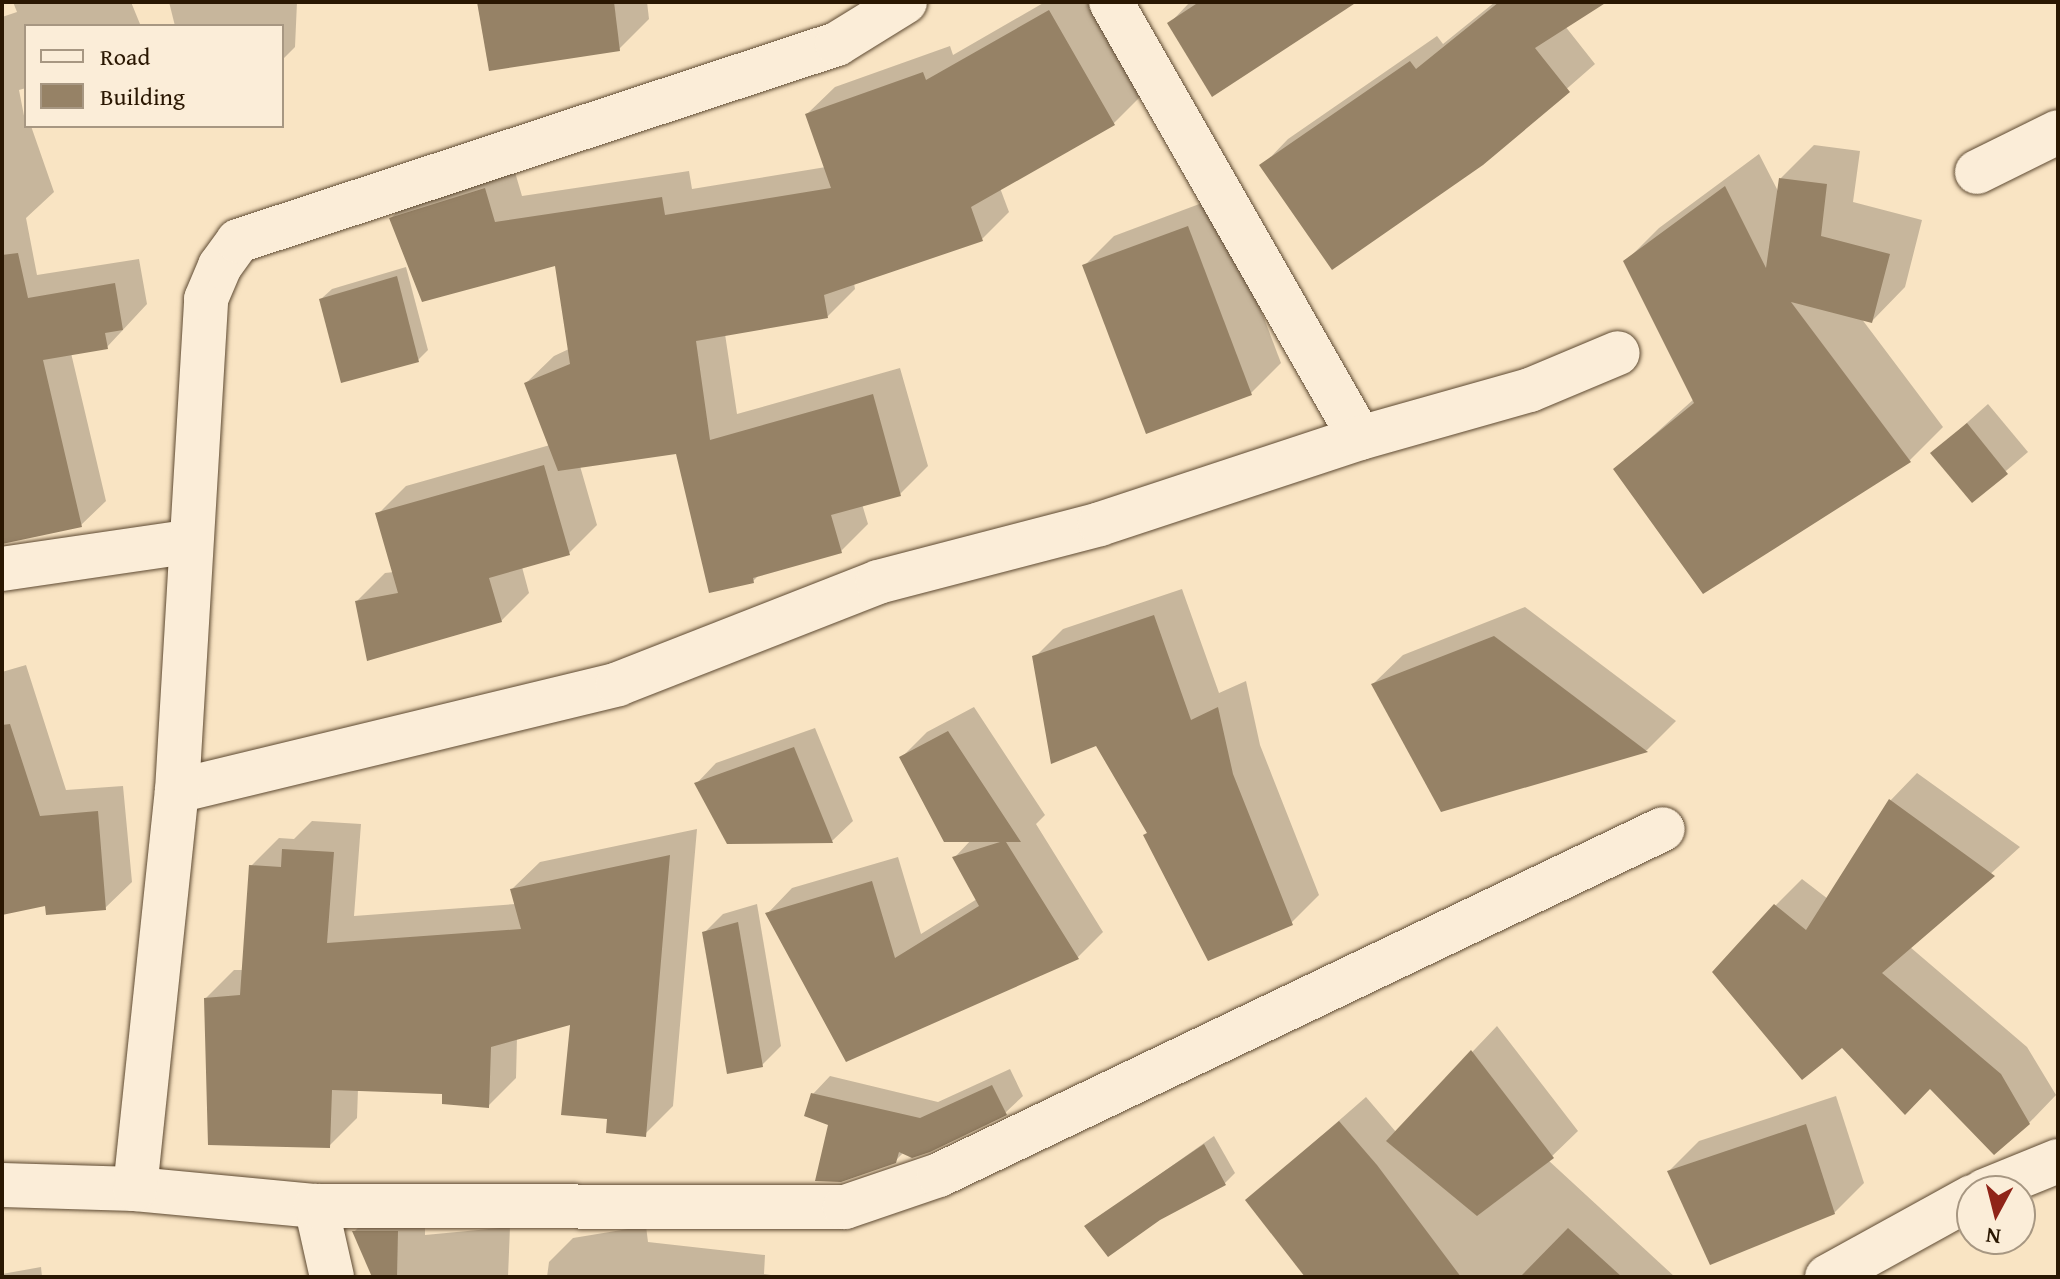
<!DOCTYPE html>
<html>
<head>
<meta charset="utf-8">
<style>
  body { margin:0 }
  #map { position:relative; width:2060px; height:1279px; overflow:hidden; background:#f9e4c3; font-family:"Gentium Book Plus",serif }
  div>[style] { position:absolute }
  .shadow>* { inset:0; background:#0003 }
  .building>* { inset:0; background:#968266 }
  .roads { filter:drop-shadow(0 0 2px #5e4a32) drop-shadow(0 0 2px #5e4a32) }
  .minor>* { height:44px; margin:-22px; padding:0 22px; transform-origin:22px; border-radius:22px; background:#fbedd8 }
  span { translate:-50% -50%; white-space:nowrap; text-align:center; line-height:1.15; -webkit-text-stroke:7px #fbedd8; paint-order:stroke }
  .frame { position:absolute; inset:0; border:4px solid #2a1702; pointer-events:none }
  .legend { position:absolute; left:24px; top:24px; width:260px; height:104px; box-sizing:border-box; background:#fbedd8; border:2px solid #a79782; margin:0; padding:10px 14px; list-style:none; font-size:24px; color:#2a1702 }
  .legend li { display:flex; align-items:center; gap:16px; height:40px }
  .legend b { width:40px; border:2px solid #a79782 }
  .north { position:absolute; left:1956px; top:1175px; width:80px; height:80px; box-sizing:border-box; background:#fbedd8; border:2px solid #a79782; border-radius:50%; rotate:187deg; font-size:22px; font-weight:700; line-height:32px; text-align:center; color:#2a1702 }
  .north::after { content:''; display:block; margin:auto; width:28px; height:36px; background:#8f2418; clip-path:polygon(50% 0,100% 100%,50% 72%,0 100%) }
</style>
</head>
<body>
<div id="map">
  <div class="shadow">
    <div style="clip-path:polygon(13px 2px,131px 2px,140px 24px,26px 26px,26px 88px,19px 90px,26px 126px,31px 126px,54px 192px,26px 218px,37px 275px,139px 259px,147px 304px,107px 347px,71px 353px,106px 501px,81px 525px,2px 522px,2px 17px,17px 12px)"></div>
    <div style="clip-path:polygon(169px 2px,297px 2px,295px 47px,282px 60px,282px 26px,175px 26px)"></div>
    <div style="clip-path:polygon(479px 2px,647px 2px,649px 19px,619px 49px)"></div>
    <div style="clip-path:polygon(1045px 2px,1087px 2px,1141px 96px,1114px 123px,1000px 188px,1009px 212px,982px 239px,854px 283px,855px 289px,828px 316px,725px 334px,737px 414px,900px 368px,928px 466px,900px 494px,862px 504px,868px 524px,841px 551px,760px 574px,753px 581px,677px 452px,580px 466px,597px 525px,569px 553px,522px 567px,529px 593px,501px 621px,357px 601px,385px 573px,394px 572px,378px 514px,406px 486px,550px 445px,526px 383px,554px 356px,569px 349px,556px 263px,391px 218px,418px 191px,512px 162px,522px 196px,689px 171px,692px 189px,826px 167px,807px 114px,835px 87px,950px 46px,953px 55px)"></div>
    <div style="clip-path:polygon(1190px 2px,1348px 2px,1170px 23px)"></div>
    <div style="clip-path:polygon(1495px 2px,1603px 2px,1565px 26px,1595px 64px,1482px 163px,1262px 166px,1288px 139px,1437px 36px,1443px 44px)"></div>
    <div style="clip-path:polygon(1814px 145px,1860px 151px,1853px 202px,1922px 220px,1905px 287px,1872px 321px,1861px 318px,1943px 427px,1910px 460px,1704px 591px,1616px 469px,1694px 399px,1625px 262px,1659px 228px,1759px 154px,1779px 193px,1781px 178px)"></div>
    <div style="clip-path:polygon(1218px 197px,1281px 363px,1251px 393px,1084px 266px,1114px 236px)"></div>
    <div style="clip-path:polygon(406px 267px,428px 350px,418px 360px,321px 299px,332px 289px)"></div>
    <div style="clip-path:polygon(1988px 404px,2028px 452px,1972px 500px,1933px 453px)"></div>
    <div style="clip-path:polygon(1182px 589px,1219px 693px,1246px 681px,1260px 745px,1319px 895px,1291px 923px,1148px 832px,1097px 744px,1035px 657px,1063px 629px)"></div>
    <div style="clip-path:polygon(1525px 607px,1676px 721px,1647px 750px,1442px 809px,1373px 684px,1403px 655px)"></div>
    <div style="clip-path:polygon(26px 665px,66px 790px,123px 786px,132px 882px,105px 908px,47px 904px,2px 913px,2px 672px)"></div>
    <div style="clip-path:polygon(974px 707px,1045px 815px,1036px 824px,1103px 932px,1078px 957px,847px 1060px,767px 914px,792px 888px,898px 857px,921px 934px,977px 899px,955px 857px,971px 840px,901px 758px,927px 732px)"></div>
    <div style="clip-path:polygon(815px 728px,853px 821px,832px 841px,728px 842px,696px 784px,716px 763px)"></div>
    <div style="clip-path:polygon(1917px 773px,2020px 847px,1910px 947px,2027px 1047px,2056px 1095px,2029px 1123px,1775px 906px,1802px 879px,1828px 899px,1890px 801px)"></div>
    <div style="clip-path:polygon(312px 821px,361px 824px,354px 916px,516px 904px,512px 889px,540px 862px,697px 829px,673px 1106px,645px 1134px,609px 1118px,572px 1022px,517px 1037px,516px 1078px,488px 1106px,444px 1092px,358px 1089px,357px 1118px,329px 1146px,206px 998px,234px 970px,244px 970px,251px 866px,279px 838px,294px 839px)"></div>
    <div style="clip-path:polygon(757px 904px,781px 1046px,762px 1065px,704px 933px,723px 914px)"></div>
    <div style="clip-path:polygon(1497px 1026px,1578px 1131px,1548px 1160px,1675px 1277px,1307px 1277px,1249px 1199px,1366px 1097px,1396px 1132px)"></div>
    <div style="clip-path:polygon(1010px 1069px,1023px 1096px,1005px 1113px,904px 1152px,895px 1161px,830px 1124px,813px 1094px,830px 1076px,938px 1102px)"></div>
    <div style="clip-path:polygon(1836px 1096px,1864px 1183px,1834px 1213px,1669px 1171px,1699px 1141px)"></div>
    <div style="clip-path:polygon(1214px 1136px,1235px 1173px,1225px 1183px,1087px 1226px)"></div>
    <div style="clip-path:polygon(381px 1204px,425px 1204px,425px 1235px,510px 1227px,508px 1277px,374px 1277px,354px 1232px)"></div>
    <div style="clip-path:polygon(646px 1226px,648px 1242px,765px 1255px,764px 1274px,785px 1277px,547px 1277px,549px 1262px,573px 1238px)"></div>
    <div style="clip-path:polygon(41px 1267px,42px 1277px,2px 1277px,2px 1274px)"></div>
  </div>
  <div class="building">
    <div style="clip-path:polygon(477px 2px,614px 2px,620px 51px,489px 71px)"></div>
    <div style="clip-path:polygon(1199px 2px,1357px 2px,1212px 97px,1167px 23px)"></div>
    <div style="clip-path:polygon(1499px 2px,1607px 2px,1535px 48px,1570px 92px,1483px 165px,1332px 270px,1259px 165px,1410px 61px,1416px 69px)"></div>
    <div style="clip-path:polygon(1049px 10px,1115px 125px,971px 207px,983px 241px,824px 295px,828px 318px,696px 341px,710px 440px,873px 394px,901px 496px,831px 515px,842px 553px,753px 578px,754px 583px,709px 593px,676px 454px,558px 471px,524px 383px,570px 364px,555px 266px,422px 302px,389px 218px,485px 188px,495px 222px,662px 197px,665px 215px,831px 188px,805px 114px,923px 72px,926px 80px)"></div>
    <div style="clip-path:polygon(1779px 178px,1827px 184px,1821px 236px,1890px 254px,1872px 323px,1791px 302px,1911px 462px,1703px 594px,1613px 469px,1694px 403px,1623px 261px,1725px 186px,1766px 268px)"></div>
    <div style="clip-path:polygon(1188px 226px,1252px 395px,1146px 434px,1082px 265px)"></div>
    <div style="clip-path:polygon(18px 253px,28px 298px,115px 283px,123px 330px,105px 333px,108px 349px,43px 360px,82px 527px,2px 544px,2px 255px)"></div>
    <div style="clip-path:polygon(397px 276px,419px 362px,341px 383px,319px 299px)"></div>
    <div style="clip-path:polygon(1967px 423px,2008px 474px,1972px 503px,1930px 453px)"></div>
    <div style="clip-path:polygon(544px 465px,570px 555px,489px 578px,502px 622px,367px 661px,355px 601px,398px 593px,375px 513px)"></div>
    <div style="clip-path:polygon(1154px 615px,1191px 720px,1218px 707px,1233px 774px,1293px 925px,1208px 961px,1143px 835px,1147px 833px,1096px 746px,1051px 764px,1032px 656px)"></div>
    <div style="clip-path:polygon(1494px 636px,1648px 752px,1441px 812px,1371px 684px)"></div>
    <div style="clip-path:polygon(10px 724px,40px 816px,98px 811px,106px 910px,46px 915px,45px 906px,2px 915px,2px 725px)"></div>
    <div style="clip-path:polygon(948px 731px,1021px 842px,1006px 842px,1079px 959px,846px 1062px,765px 913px,872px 881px,895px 958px,979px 906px,952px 857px,1000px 842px,944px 842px,899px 757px)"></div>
    <div style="clip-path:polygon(794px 747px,833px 843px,727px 844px,694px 783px)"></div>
    <div style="clip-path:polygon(1889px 799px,1995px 876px,1882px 973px,2001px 1074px,2030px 1124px,1994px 1155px,1930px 1089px,1905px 1115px,1842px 1048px,1802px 1080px,1712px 972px,1774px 904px,1806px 930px)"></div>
    <div style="clip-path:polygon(282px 849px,334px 852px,327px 943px,521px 929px,510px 889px,670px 855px,646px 1137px,606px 1133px,607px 1119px,561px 1115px,570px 1025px,491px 1047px,489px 1108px,442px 1104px,442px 1094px,332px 1090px,330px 1148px,208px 1145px,204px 998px,240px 995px,249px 865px,281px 867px)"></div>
    <div style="clip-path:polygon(738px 922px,763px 1067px,727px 1074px,702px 932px)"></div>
    <div style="clip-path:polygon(1471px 1050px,1554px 1158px,1477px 1216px,1386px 1141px)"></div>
    <div style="clip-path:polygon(992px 1085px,1007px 1115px,930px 1152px,912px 1158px,899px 1152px,896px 1163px,841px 1182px,815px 1181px,828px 1125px,804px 1116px,811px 1093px,920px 1118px)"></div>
    <div style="clip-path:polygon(1339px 1121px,1377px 1165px,1461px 1277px,1305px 1277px,1245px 1200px)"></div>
    <div style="clip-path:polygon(1806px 1124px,1835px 1214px,1710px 1265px,1667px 1171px)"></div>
    <div style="clip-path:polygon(1204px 1144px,1226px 1185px,1160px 1220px,1108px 1257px,1084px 1226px)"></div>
    <div style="clip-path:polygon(1568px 1228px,1622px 1277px,1520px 1277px)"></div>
    <div style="clip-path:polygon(352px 1231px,398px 1231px,397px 1277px,372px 1277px)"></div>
  </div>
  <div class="roads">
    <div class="minor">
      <div style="left:1111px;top:2px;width:502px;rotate:60.27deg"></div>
      <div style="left:1977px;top:172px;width:90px;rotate:-26.3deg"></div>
      <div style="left:2px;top:569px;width:187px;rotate:-8.3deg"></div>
      <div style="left:177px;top:791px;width:454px;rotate:-13.6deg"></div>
      <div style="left:618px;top:684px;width:279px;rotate:-21.4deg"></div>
      <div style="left:878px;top:582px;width:229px;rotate:-14.6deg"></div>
      <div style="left:1100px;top:524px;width:274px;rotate:-18.3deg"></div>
      <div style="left:1360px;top:438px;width:177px;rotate:-15.8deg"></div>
      <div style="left:1530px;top:390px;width:95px;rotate:-22.8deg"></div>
      <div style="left:2px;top:1185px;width:133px;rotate:1.7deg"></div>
      <div style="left:135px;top:1189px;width:182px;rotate:5.4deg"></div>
      <div style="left:316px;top:1206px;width:73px;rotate:77.3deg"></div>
      <div style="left:135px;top:1189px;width:400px;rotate:-84deg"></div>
      <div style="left:177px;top:791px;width:493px;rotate:-86.6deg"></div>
      <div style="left:206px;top:299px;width:36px;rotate:-67deg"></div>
      <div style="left:220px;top:266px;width:31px;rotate:-54deg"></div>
      <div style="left:238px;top:241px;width:631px;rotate:-18.21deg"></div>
      <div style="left:837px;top:44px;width:80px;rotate:-31.7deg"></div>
      <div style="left:1984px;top:1191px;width:80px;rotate:-22.1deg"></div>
      <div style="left:316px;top:1206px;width:529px;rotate:0.11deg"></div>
      <div style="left:845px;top:1207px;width:99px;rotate:-18.8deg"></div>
      <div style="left:939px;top:1175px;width:802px;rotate:-25.54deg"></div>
      <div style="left:1827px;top:1277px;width:166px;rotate:-28.9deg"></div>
    </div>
  </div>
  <div class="frame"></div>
  <ul class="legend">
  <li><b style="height:10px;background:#fbedd8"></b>Road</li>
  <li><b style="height:22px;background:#968266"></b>Building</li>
  </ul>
  <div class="north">N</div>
</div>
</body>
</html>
